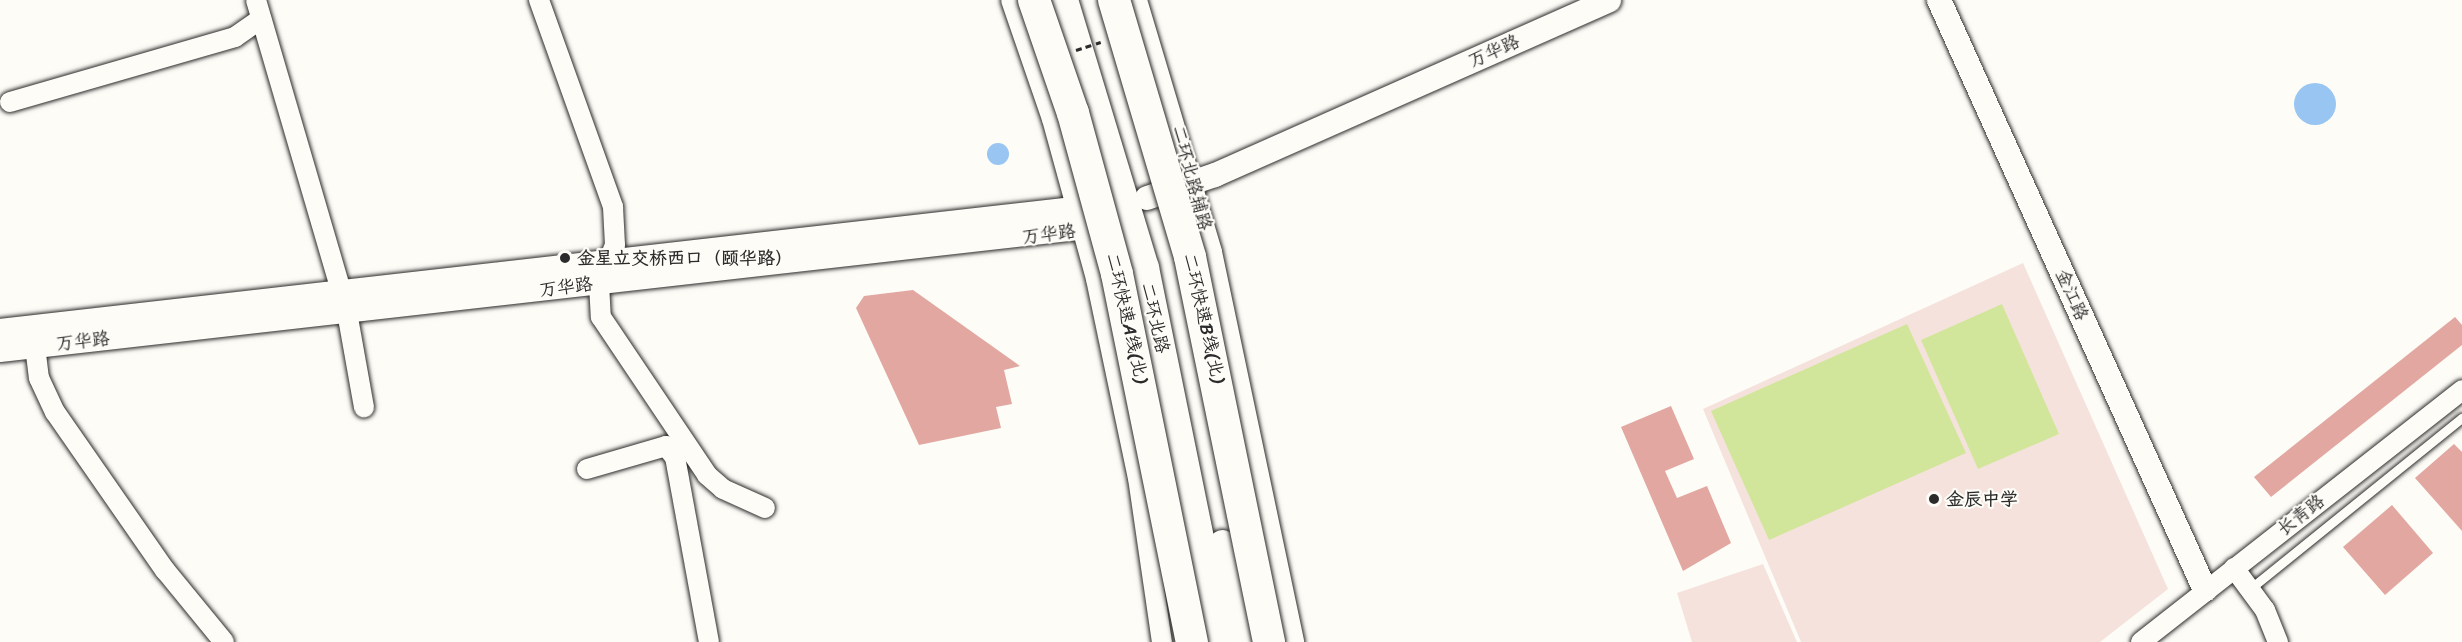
<!DOCTYPE html>
<html>
<head>
<meta charset="utf-8">
<style>
  body { margin:0 }
  #map { position:relative; width:2462px; height:642px; overflow:hidden; background:#fdfcf7; font-family:Sriracha,"LXGW WenKai TC",sans-serif }
  div>[style] { position:absolute }
  .built>* { inset:0; background:#f5e2dd }
  .green>* { inset:0; background:#d2e69b }
  .water>* { inset:0; background:#98c5f2 }
  .round { border-radius:50% }
  .building>* { inset:0; background:#e1a7a0 }
  .roads { filter:drop-shadow(0 0 2px #2b2b2b) drop-shadow(0 0 2px #2b2b2b) }
  .service>* { height:9px; margin:-4.5px; padding:0 4.5px; transform-origin:4.5px; border-radius:4.5px; background:#fdfcf7 }
  .minor>* { height:20px; margin:-10px; padding:0 10px; transform-origin:10px; border-radius:10px; background:#fdfcf7 }
  .tertiary>* { height:24px; margin:-12px; padding:0 12px; transform-origin:12px; border-radius:12px; background:#fdfcf7 }
  .secondary>* { height:27px; margin:-13.5px; padding:0 13.5px; transform-origin:13.5px; border-radius:13.5px; background:#fdfcf7 }
  .primary>* { height:30px; margin:-15px; padding:0 15px; transform-origin:15px; border-radius:15px; background:#fdfcf7 }
  .path-bridge>* { height:3px; margin-top:-1.5px; transform-origin:0; background:repeating-linear-gradient(90deg,#2b2b2b 0 6px,transparent 0 10.5px) }
  .bridges { filter:drop-shadow(0 0 2px #2b2b2b) drop-shadow(0 0 2px #2b2b2b) }
  .trunk-bridge>* { height:32px; margin:-16px; padding:0 16px; transform-origin:16px; border-radius:16px; background:#fdfcf7 }
  .dots>* { width:16px; height:16px; translate:-50% -50%; box-sizing:border-box; border:3px solid #fdfcf7; border-radius:50% }
  span { translate:-50% -50%; white-space:nowrap; text-align:center; line-height:1.15; -webkit-text-stroke:4.5px #fdfcf7; paint-order:stroke }
  .street-label { font-size:18px; color:#2b2b2b }
  .poi-label { font-size:18px; color:#2b2b2b; font-weight:700 }
  .left { translate:0 -50%; text-align:left }
</style>
</head>
<body>
<div id="map">
  <div class="built">
    <div style="clip-path:polygon(2023px 263px,2168px 589px,2100px 642px,1801px 642px,1703px 409px)"></div>
    <div style="clip-path:polygon(1763px 564px,1797px 642px,1692px 642px,1677px 593px)"></div>
  </div>
  <div class="green">
    <div style="clip-path:polygon(2002px 304px,2059px 434px,1978px 469px,1921px 340px)"></div>
    <div style="clip-path:polygon(1907px 324px,1966px 453px,1769px 540px,1711px 411px)"></div>
  </div>
  <div class="water">
    <div class="round" style="left:2294px;top:83px;width:42px;height:42px"></div>
    <div class="round" style="left:987px;top:143px;width:22px;height:22px"></div>
  </div>
  <div class="building">
    <div style="clip-path:polygon(913px 290px,1020px 366px,1004px 370px,1012px 404px,996px 407px,1001px 428px,919px 445px,856px 308px,864px 296px)"></div>
    <div style="clip-path:polygon(2455px 317px,2462px 325px,2462px 345px,2271px 497px,2254px 477px)"></div>
    <div style="clip-path:polygon(1671px 406px,1694px 459px,1665px 471px,1677px 498px,1707px 486px,1731px 543px,1683px 571px,1621px 427px)"></div>
    <div style="clip-path:polygon(2454px 444px,2462px 452px,2462px 531px,2415px 478px)"></div>
    <div style="clip-path:polygon(2392px 505px,2433px 553px,2385px 595px,2343px 547px)"></div>
  </div>
  <div class="roads">
    <div class="service">
      <div style="left:2251px;top:588px;width:271px;rotate:-38.9deg"></div>
    </div>
    <div class="minor">
      <div style="left:256px;top:0;width:306px;rotate:73.7deg"></div>
      <div style="left:539px;top:0;width:220px;rotate:70.3deg"></div>
      <div style="left:613px;top:207px;width:38px;rotate:87deg"></div>
      <div style="left:615px;top:245px;width:18px;rotate:112deg"></div>
      <div style="left:1011px;top:0;width:126px;rotate:71deg"></div>
      <div style="left:1052px;top:119px;width:166px;rotate:74.6deg"></div>
      <div style="left:1096px;top:279px;width:203px;rotate:78.1deg"></div>
      <div style="left:1138px;top:478px;width:166px;rotate:81.7deg"></div>
      <div style="left:1137px;top:0;width:263px;rotate:73.4deg"></div>
      <div style="left:1212px;top:252px;width:399px;rotate:78.1deg"></div>
      <div style="left:10px;top:102px;width:234px;rotate:-16.1deg"></div>
      <div style="left:235px;top:37px;width:32px;rotate:-35deg"></div>
      <div style="left:599px;top:283px;width:34px;rotate:87deg"></div>
      <div style="left:601px;top:317px;width:190px;rotate:56.1deg"></div>
      <div style="left:707px;top:475px;width:21px;rotate:41deg"></div>
      <div style="left:723px;top:489px;width:46px;rotate:24.3deg"></div>
      <div style="left:347px;top:312px;width:97px;rotate:79.9deg"></div>
      <div style="left:35px;top:346px;width:32px;rotate:83deg"></div>
      <div style="left:39px;top:378px;width:38px;rotate:65deg"></div>
      <div style="left:55px;top:412px;width:193px;rotate:55.2deg"></div>
      <div style="left:165px;top:570px;width:93px;rotate:50.7deg"></div>
      <div style="left:587px;top:469px;width:82px;rotate:-16.2deg"></div>
      <div style="left:666px;top:446px;width:14px;rotate:51deg"></div>
      <div style="left:675px;top:457px;width:188px;rotate:79.6deg"></div>
      <div style="left:2234px;top:568px;width:52px;rotate:53.6deg"></div>
      <div style="left:2265px;top:610px;width:35px;rotate:68deg"></div>
      <div style="left:2141px;top:642px;width:408px;rotate:-38.1deg"></div>
    </div>
    <div class="tertiary">
      <div style="left:1939px;top:0;width:647px;rotate:65.73deg"></div>
      <div style="left:1147px;top:198px;width:72px;rotate:-18.7deg"></div>
      <div style="left:1215px;top:175px;width:431px;rotate:-23.9deg"></div>
      <div style="left:0;top:331px;width:1123px;rotate:-6.49deg"></div>
      <div style="left:0;top:350px;width:1128px;rotate:-6.46deg"></div>
    </div>
    <div class="secondary">
      <div style="left:1222px;top:543px;width:102px;rotate:75.3deg"></div>
    </div>
    <div class="primary">
      <div style="left:1063px;top:0;width:280px;rotate:73.2deg"></div>
      <div style="left:1144px;top:268px;width:382px;rotate:78.5deg"></div>
    </div>
  </div>
  <div class="path-bridge">
    <div style="left:1076px;top:50px;width:26px;rotate:-18deg"></div>
  </div>
  <div class="bridges">
    <div class="trunk-bridge">
      <div style="left:1034px;top:0;width:120px;rotate:71deg"></div>
      <div style="left:1073px;top:113px;width:167px;rotate:74.7deg"></div>
      <div style="left:1117px;top:274px;width:376px;rotate:78.5deg"></div>
      <div style="left:1114px;top:0;width:268px;rotate:73.5deg"></div>
      <div style="left:1190px;top:257px;width:393px;rotate:78.4deg"></div>
    </div>
  </div>
  <div class="dots">
    <div style="left:565px;top:258px;background:#2b2b2b"></div>
    <div style="left:1934px;top:499px;background:#2b2b2b"></div>
  </div>
  <div class="street-label">
    <span style="left:1494px;top:51px;rotate:-24deg">万华路</span>
    <span style="left:1192px;top:178px;rotate:75deg">二环北路辅路</span>
    <span style="left:1049px;top:234px;rotate:-7deg">万华路</span>
    <span style="left:566px;top:287px;rotate:-7deg">万华路</span>
    <span style="left:2072px;top:295px;rotate:66deg">金江路</span>
    <span style="left:1127px;top:318px;rotate:77deg">二环快速A线(北)</span>
    <span style="left:1155px;top:318px;rotate:77deg">二环北路</span>
    <span style="left:1204px;top:318px;rotate:77deg">二环快速B线(北)</span>
    <span style="left:83px;top:341px;rotate:-6deg">万华路</span>
    <span style="left:2301px;top:515px;rotate:-38deg">长青路</span>
  </div>
  <div class="poi-label">
    <span class="left" style="left:577px;top:258px">金星立交桥西口（颐华路）</span>
    <span class="left" style="left:1946px;top:499px">金辰中学</span>
  </div>
</div>
</body>
</html>
